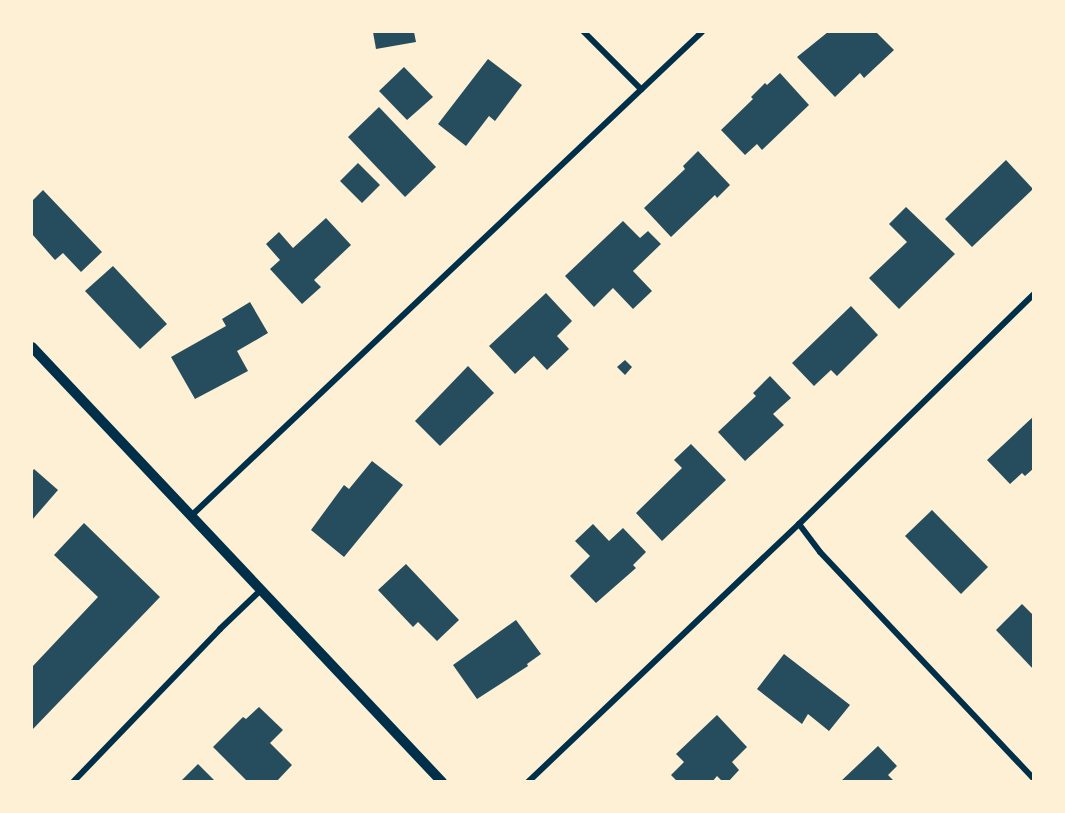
<!DOCTYPE html>
<html>
<head>
<meta charset="utf-8">
<style>
  body { margin:0 }
  #map { position:relative; width:1065px; height:813px; overflow:hidden; background:#fdf0d5; font-family:"Archivo Narrow",sans-serif }
  div>[style] { position:absolute }
  .building>* { inset:0; background:#264d5e }
  .minor>* { height:6px; margin:-3px; padding:0 3px; transform-origin:3px; border-radius:3px; background:#003049 }
  .tertiary>* { height:10px; margin:-5px; padding:0 5px; transform-origin:5px; border-radius:5px; background:#003049 }
  span { translate:-50% -50%; white-space:nowrap; text-align:center; line-height:1.15; -webkit-text-stroke:6px #fdf0d5; paint-order:stroke }
  .frame { position:absolute; inset:0; border:33px solid #fdf0d5; pointer-events:none }
</style>
</head>
<body>
<div id="map">
  <div class="building">
    <div style="clip-path:polygon(373px 32px,414px 32px,416px 42px,376px 49px)"></div>
    <div style="clip-path:polygon(828px 32px,876px 32px,894px 50px,864px 78px,860px 73px,835px 97px,797px 57px)"></div>
    <div style="clip-path:polygon(488px 59px,522px 85px,495px 121px,489px 116px,466px 146px,438px 124px)"></div>
    <div style="clip-path:polygon(404px 67px,433px 97px,407px 120px,379px 91px)"></div>
    <div style="clip-path:polygon(780px 73px,809px 105px,762px 150px,757px 144px,745px 155px,721px 130px,753px 99px,751px 97px,765px 83px,767px 85px)"></div>
    <div style="clip-path:polygon(379px 107px,436px 167px,405px 197px,348px 137px)"></div>
    <div style="clip-path:polygon(698px 151px,730px 185px,717px 198px,715px 195px,671px 237px,644px 208px,685px 169px,683px 166px)"></div>
    <div style="clip-path:polygon(1006px 160px,1033px 189px,972px 247px,945px 219px)"></div>
    <div style="clip-path:polygon(358px 163px,380px 185px,362px 203px,340px 181px)"></div>
    <div style="clip-path:polygon(43px 190px,102px 252px,81px 272px,63px 253px,55px 260px,32px 234px,32px 201px)"></div>
    <div style="clip-path:polygon(906px 207px,955px 254px,899px 309px,869px 278px,907px 242px,889px 224px)"></div>
    <div style="clip-path:polygon(326px 218px,351px 245px,314px 280px,321px 287px,302px 304px,270px 269px,280px 260px,266px 244px,279px 232px,293px 248px)"></div>
    <div style="clip-path:polygon(623px 221px,640px 238px,648px 231px,661px 244px,633px 271px,652px 291px,633px 309px,613px 288px,594px 307px,565px 276px)"></div>
    <div style="clip-path:polygon(113px 266px,167px 324px,140px 349px,85px 291px)"></div>
    <div style="clip-path:polygon(546px 293px,572px 321px,557px 336px,569px 349px,547px 370px,534px 356px,515px 374px,489px 346px)"></div>
    <div style="clip-path:polygon(250px 302px,268px 333px,237px 351px,248px 371px,195px 399px,171px 357px,226px 326px,222px 319px)"></div>
    <div style="clip-path:polygon(851px 306px,878px 335px,837px 376px,831px 370px,814px 386px,792px 363px)"></div>
    <div style="clip-path:polygon(625px 360px,632px 367px,625px 375px,617px 367px)"></div>
    <div style="clip-path:polygon(468px 366px,494px 393px,440px 446px,415px 421px)"></div>
    <div style="clip-path:polygon(770px 376px,791px 398px,773px 414px,784px 425px,745px 461px,718px 432px,756px 396px,753px 393px)"></div>
    <div style="clip-path:polygon(1034px 416px,1034px 468px,1025px 476px,1022px 473px,1010px 484px,987px 460px)"></div>
    <div style="clip-path:polygon(691px 444px,726px 480px,662px 541px,636px 513px,682px 468px,674px 460px)"></div>
    <div style="clip-path:polygon(372px 461px,403px 485px,344px 557px,311px 530px,344px 485px,349px 489px)"></div>
    <div style="clip-path:polygon(34px 469px,58px 490px,32px 520px,32px 472px)"></div>
    <div style="clip-path:polygon(932px 510px,988px 567px,961px 594px,905px 536px)"></div>
    <div style="clip-path:polygon(84px 523px,160px 597px,32px 730px,32px 667px,98px 597px,54px 555px)"></div>
    <div style="clip-path:polygon(593px 524px,609px 541px,623px 528px,646px 552px,633px 565px,636px 568px,596px 603px,570px 576px,590px 556px,575px 541px)"></div>
    <div style="clip-path:polygon(406px 564px,459px 620px,437px 641px,418px 622px,413px 627px,378px 590px)"></div>
    <div style="clip-path:polygon(1022px 604px,1034px 616px,1034px 670px,996px 630px)"></div>
    <div style="clip-path:polygon(516px 620px,541px 654px,527px 664px,528px 666px,477px 699px,453px 665px)"></div>
    <div style="clip-path:polygon(784px 654px,850px 705px,829px 731px,808px 714px,802px 724px,757px 689px)"></div>
    <div style="clip-path:polygon(259px 707px,283px 730px,270px 743px,292px 765px,276px 782px,248px 782px,213px 747px,243px 717px,246px 719px)"></div>
    <div style="clip-path:polygon(717px 715px,747px 747px,732px 762px,739px 770px,728px 782px,723px 782px,717px 776px,712px 782px,678px 782px,671px 775px,684px 762px,676px 754px)"></div>
    <div style="clip-path:polygon(878px 746px,897px 766px,888px 775px,895px 782px,840px 782px)"></div>
    <div style="clip-path:polygon(198px 764px,216px 782px,180px 782px)"></div>
  </div>
  <div class="minor">
    <div style="left:584px;top:32px;width:81px;rotate:45deg"></div>
    <div style="left:191px;top:516px;width:704px;rotate:-43.45deg"></div>
    <div style="left:799px;top:524px;width:35px;rotate:53deg"></div>
    <div style="left:820px;top:552px;width:312px;rotate:46.7deg"></div>
    <div style="left:73px;top:782px;width:212px;rotate:-46.1deg"></div>
    <div style="left:220px;top:629px;width:57px;rotate:-43.6deg"></div>
    <div style="left:528px;top:782px;width:374px;rotate:-43.6deg"></div>
    <div style="left:799px;top:524px;width:329px;rotate:-44.4deg"></div>
  </div>
  <div class="tertiary">
    <div style="left:32px;top:347px;width:598px;rotate:46.69deg"></div>
  </div>
  <div class="frame"></div>
</div>
</body>
</html>
